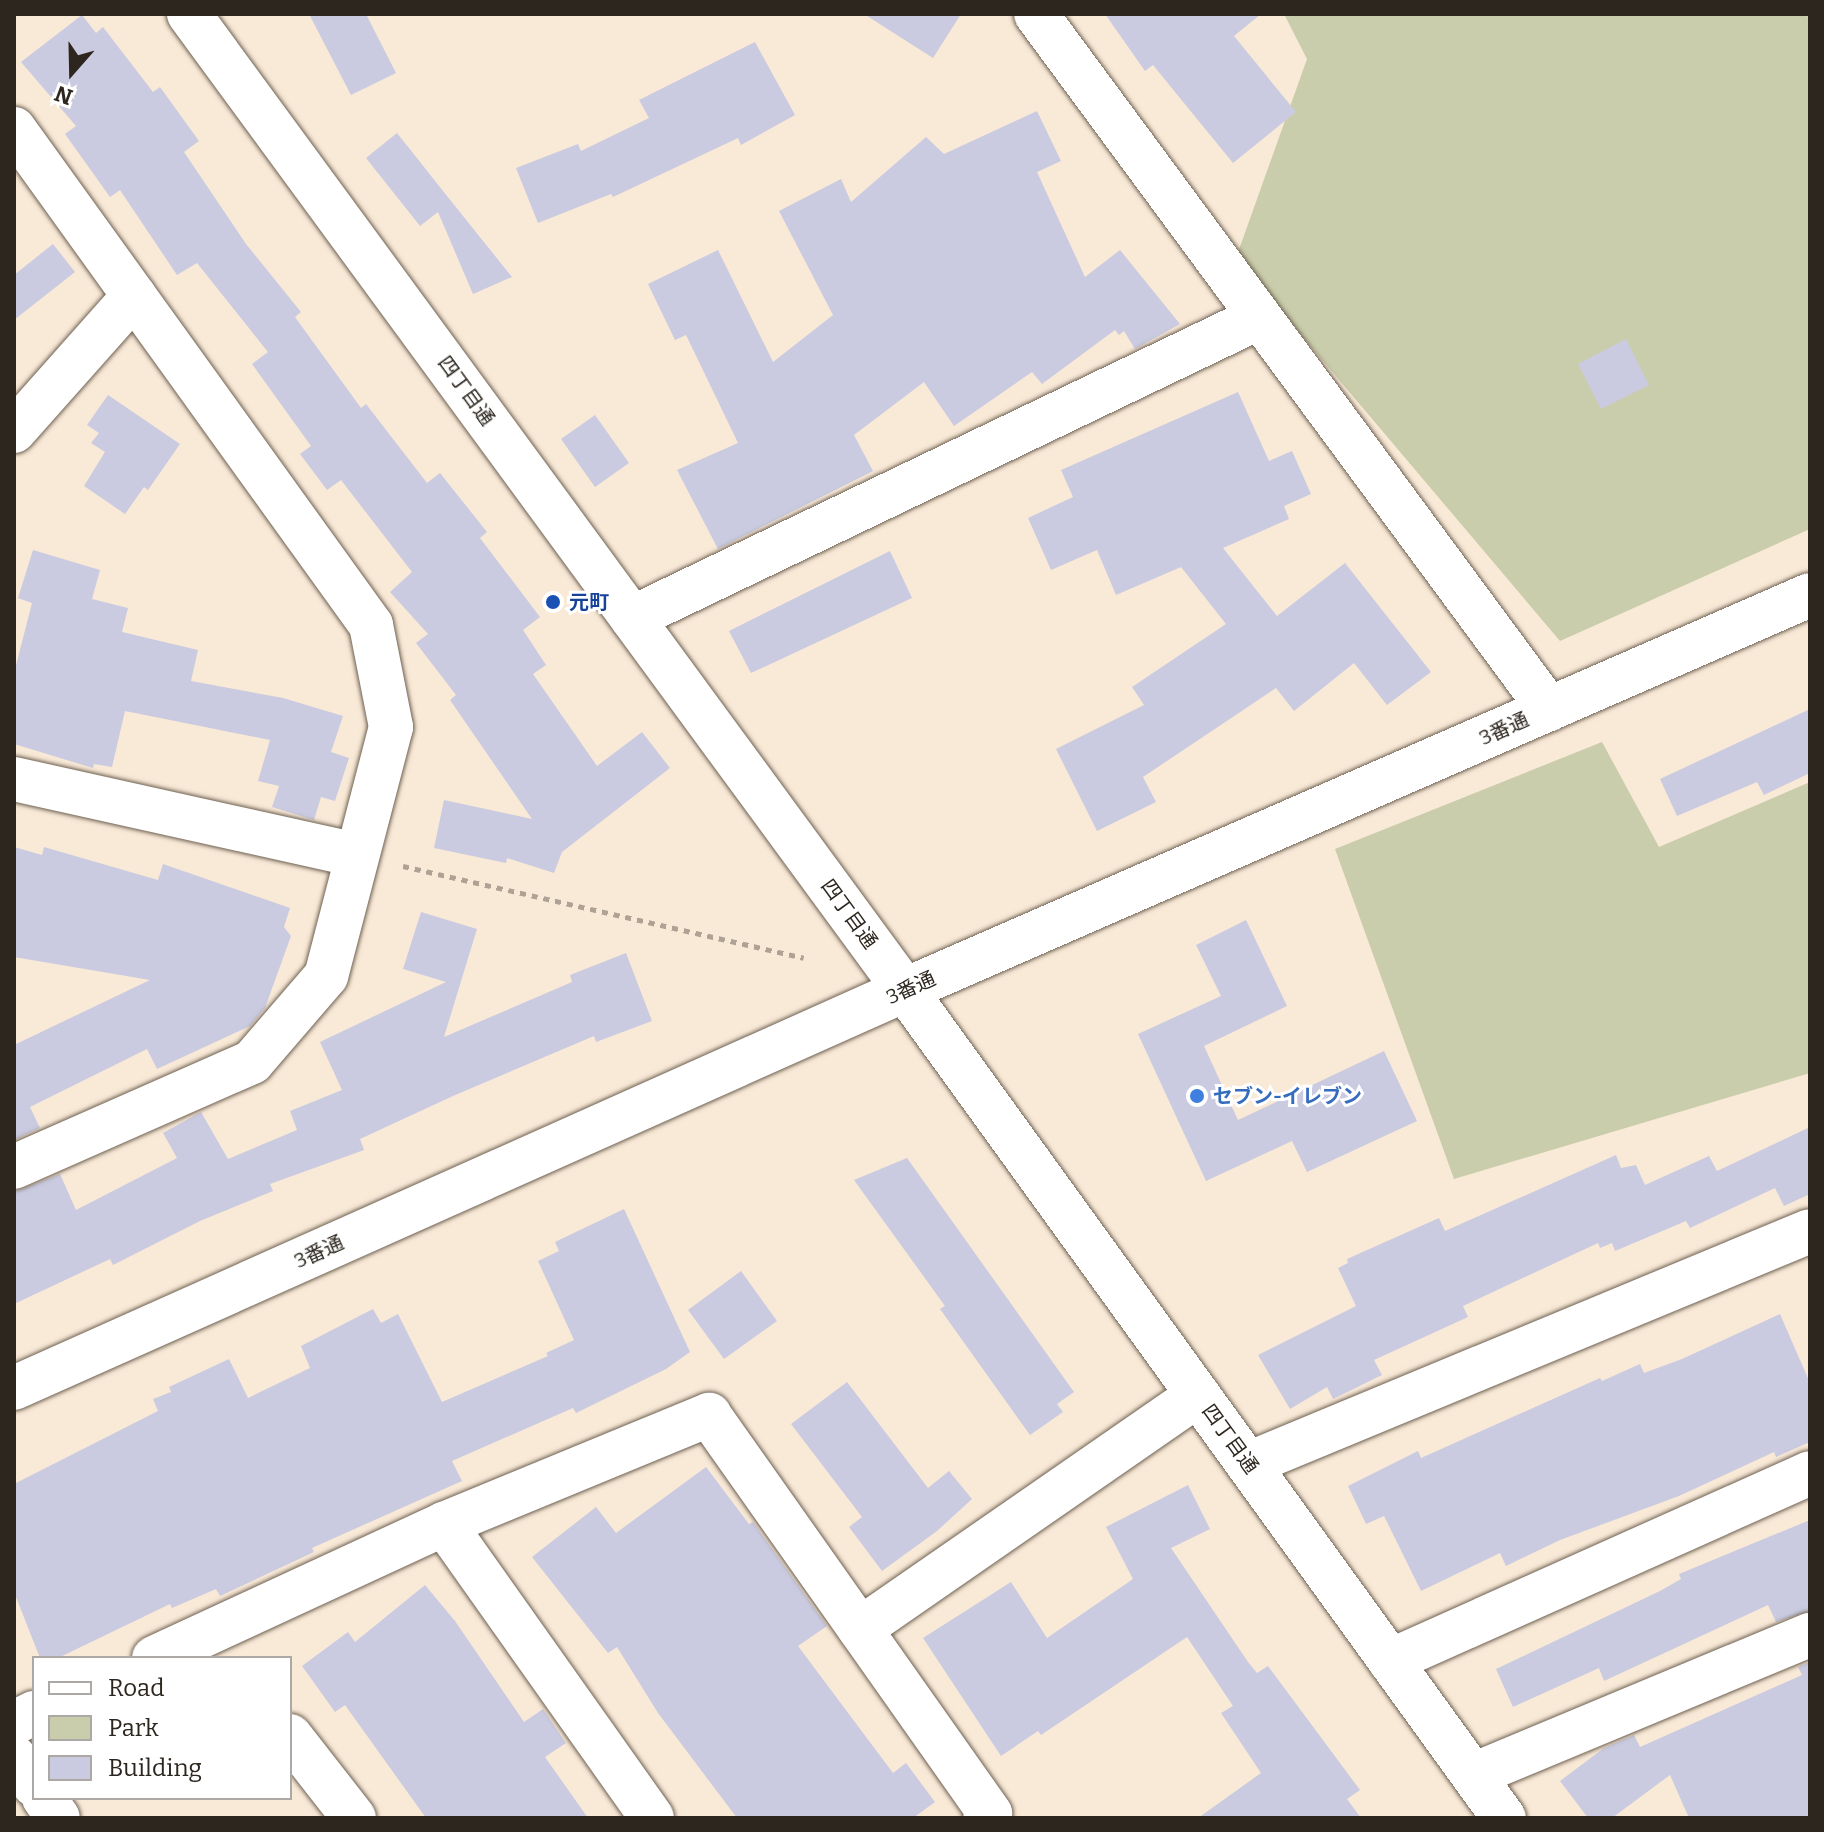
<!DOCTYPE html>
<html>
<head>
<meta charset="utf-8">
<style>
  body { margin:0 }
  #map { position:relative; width:1824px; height:1832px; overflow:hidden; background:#f9e9d7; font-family:Bitter,"Noto Sans JP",serif }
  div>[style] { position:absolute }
  .green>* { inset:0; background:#c9cdab }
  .building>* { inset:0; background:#cacbe1 }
  .path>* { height:5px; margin-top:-2.5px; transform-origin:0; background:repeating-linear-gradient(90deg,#aea294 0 6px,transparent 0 12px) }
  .roads { filter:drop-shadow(0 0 2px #6e6152) drop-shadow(0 0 2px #6e6152) }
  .minor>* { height:44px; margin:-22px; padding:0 22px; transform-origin:22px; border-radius:22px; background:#fff }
  .dots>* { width:22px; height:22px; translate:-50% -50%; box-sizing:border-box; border:4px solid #fff; border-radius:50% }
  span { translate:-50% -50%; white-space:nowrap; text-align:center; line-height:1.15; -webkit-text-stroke:6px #fff; paint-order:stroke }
  .street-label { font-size:20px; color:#2c261f }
  .transit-label { font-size:20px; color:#164399; font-weight:700 }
  .left { translate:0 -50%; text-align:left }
  .shop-label { font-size:20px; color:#366cbe; font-weight:700 }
  .frame { position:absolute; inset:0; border:16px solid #2c261f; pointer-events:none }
  .legend { position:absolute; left:32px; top:1656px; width:260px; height:144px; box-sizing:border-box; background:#fff; border:2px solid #aba8a5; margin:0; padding:10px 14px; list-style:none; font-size:24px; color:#2c261f }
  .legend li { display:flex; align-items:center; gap:16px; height:40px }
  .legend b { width:40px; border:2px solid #aba8a5 }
  .north { position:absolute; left:32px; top:32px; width:80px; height:80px; -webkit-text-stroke:6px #fff; paint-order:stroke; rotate:200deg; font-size:22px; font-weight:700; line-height:32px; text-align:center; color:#2c261f }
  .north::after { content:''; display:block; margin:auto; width:28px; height:36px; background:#2c261f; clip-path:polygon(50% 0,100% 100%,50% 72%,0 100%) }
</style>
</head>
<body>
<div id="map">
  <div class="green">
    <div style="clip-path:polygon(1284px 14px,1806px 14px,1810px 20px,1810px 529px,1560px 641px,1236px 258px,1307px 59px)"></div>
    <div style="clip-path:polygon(1602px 742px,1659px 847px,1810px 782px,1810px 1073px,1454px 1179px,1335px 849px)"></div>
  </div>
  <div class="building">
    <div style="clip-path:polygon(309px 14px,366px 14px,396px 73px,351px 95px)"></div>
    <div style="clip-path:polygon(864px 14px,961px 14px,933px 58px)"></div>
    <div style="clip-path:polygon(1105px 14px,1261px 14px,1234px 36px,1296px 112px,1233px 163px,1153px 65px,1145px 71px)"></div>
    <div style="clip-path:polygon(82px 15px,96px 33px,103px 27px,153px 92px,160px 87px,199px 141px,184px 152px,246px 244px,301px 312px,295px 317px,361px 408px,366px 404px,427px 483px,440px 473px,487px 532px,480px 538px,540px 617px,523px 630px,546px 665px,533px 674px,597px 766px,642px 732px,670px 768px,562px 852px,554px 873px,507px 858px,506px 863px,434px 848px,444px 800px,532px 819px,450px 700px,456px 695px,416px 643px,428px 634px,390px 592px,412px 572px,341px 480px,327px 490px,300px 454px,311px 446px,252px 364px,268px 352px,197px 263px,177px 275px,120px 190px,110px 197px,65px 134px,76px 126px,21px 62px)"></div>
    <div style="clip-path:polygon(755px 42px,795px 115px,741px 145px,738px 138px,613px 197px,611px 194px,538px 223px,516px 168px,578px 144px,581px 151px,649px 118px,639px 100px)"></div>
    <div style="clip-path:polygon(1037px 111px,1061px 161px,1037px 172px,1085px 277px,1120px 250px,1180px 324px,1135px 349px,1124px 331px,1119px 335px,1115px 330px,1042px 384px,1032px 372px,954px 426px,924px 382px,854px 435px,873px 471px,718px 549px,677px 470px,738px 443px,686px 335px,675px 340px,648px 284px,718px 250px,773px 362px,833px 315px,779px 211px,841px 179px,851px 202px,926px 137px,944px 154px)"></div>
    <div style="clip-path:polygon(397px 133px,451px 201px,512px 277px,473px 294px,438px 212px,420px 226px,366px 158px)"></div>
    <div style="clip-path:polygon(53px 244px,75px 272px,14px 320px,14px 275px)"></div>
    <div style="clip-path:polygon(1626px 339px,1649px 385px,1601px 409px,1578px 364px)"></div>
    <div style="clip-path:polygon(1238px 392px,1269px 461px,1292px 451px,1311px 494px,1284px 506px,1289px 519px,1223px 548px,1277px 616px,1345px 563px,1431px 672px,1387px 705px,1354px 663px,1294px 711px,1276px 688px,1143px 777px,1156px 802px,1097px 831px,1056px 749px,1144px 705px,1132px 687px,1226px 624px,1181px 567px,1116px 595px,1097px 550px,1051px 570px,1028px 518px,1073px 497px,1061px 470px)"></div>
    <div style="clip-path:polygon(108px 395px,180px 444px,148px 490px,144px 487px,125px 514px,84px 486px,105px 452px,91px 443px,99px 433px,87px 425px)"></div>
    <div style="clip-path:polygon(595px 415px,629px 463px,595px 487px,561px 439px)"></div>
    <div style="clip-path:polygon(33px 550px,100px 570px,92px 599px,128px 608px,122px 632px,198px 650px,191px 681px,283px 698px,343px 716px,331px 752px,349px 758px,335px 801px,321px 797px,314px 820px,272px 807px,279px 786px,258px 781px,270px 740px,125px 711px,112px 767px,94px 764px,93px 768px,14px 744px,14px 673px,32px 603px,18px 598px)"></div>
    <div style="clip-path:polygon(890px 551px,912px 598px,751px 673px,729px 631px)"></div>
    <div style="clip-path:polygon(1810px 709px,1810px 773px,1764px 795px,1757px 782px,1677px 816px,1660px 779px)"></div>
    <div style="clip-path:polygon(14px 847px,42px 855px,44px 847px,158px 880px,163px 864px,290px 908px,284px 927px,291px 936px,265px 1008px,250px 1026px,157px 1069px,147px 1049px,30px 1107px,40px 1128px,14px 1140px,14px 1045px,150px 980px,14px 957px)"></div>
    <div style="clip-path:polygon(421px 912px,477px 929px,444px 1037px,572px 982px,570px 975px,626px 953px,652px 1021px,596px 1042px,594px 1036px,453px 1096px,360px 1139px,364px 1150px,270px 1184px,273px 1191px,200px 1221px,113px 1265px,110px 1259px,14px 1304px,14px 1192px,60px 1174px,76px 1210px,177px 1158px,163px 1133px,201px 1112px,228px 1159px,297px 1130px,290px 1111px,342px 1090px,320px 1042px,446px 982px,403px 969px)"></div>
    <div style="clip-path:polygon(1246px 920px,1287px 1006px,1204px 1046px,1238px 1120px,1384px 1051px,1417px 1121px,1307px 1172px,1292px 1141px,1206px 1181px,1138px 1034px,1221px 996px,1196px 945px)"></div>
    <div style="clip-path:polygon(1810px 1127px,1810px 1194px,1784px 1206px,1775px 1188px,1690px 1228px,1686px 1221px,1615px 1251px,1612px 1243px,1600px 1248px,1598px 1243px,1463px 1306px,1468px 1317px,1374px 1360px,1382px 1375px,1333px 1399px,1327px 1387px,1290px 1409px,1258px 1355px,1356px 1306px,1338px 1268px,1348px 1263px,1347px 1259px,1439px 1218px,1445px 1231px,1616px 1155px,1621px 1168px,1636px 1165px,1645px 1185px,1709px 1156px,1717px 1171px)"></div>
    <div style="clip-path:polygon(907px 1158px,1074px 1392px,1057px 1404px,1063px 1412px,1030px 1435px,940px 1309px,945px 1306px,854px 1180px)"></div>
    <div style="clip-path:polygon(624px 1209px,690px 1352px,666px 1369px,576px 1413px,573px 1408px,452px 1461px,462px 1481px,312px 1548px,314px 1552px,220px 1596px,216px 1589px,172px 1608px,170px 1604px,58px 1658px,40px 1658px,14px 1592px,14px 1484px,158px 1411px,153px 1399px,171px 1392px,169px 1387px,229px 1359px,248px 1398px,310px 1368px,301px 1346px,373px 1309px,381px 1323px,398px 1314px,442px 1402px,548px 1356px,546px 1353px,574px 1340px,538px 1261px,559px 1251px,555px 1242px)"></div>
    <div style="clip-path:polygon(741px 1271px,777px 1321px,724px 1359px,688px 1310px)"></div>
    <div style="clip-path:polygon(1780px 1314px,1810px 1383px,1810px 1442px,1776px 1457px,1774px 1452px,1679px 1496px,1560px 1540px,1506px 1566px,1500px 1553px,1421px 1591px,1384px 1516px,1366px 1524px,1348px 1486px,1418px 1451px,1421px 1458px,1600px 1378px,1602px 1381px,1640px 1364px,1644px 1373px,1682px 1359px)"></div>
    <div style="clip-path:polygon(847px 1382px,928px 1488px,949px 1471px,972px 1499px,937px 1531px,882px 1571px,849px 1527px,862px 1517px,791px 1424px)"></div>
    <div style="clip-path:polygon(706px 1467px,749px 1524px,753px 1522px,827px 1626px,798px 1646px,893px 1773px,906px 1763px,935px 1802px,913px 1818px,737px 1818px,658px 1713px,617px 1647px,608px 1653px,532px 1557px,596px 1507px,616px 1533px)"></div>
    <div style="clip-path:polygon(1188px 1485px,1210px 1529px,1171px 1548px,1248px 1662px,1257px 1673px,1268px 1666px,1360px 1790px,1347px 1799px,1361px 1818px,1198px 1818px,1261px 1773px,1221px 1713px,1233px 1706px,1187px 1637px,1041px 1735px,1038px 1731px,1001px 1756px,923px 1638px,1011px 1582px,1047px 1638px,1133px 1579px,1106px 1527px)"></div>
    <div style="clip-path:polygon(1810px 1520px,1810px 1611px,1776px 1622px,1768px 1605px,1604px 1681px,1599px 1668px,1513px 1707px,1496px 1669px,1660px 1591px,1681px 1579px,1679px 1574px)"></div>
    <div style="clip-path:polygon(425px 1585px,455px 1621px,524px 1722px,543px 1709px,566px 1743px,545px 1757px,588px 1818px,426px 1818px,345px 1705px,335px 1712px,302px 1666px,348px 1632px,355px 1642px)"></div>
    <div style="clip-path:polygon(1810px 1662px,1810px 1818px,1689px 1818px,1670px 1775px,1612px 1818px,1588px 1818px,1560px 1781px,1604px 1748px,1634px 1735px,1640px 1747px,1802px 1675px,1798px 1667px)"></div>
  </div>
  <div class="path">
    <div style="left:403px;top:866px;width:411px;rotate:12.9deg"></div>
  </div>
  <div class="roads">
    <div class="minor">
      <div style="left:189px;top:14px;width:1210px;rotate:53.74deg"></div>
      <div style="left:905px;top:990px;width:1022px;rotate:54.12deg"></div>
      <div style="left:1036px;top:14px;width:864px;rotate:53.57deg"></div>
      <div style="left:14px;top:129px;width:611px;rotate:54.26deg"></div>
      <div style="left:371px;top:625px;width:104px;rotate:78.9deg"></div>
      <div style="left:391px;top:727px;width:257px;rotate:104.6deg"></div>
      <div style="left:326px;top:976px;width:113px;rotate:130.7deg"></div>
      <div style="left:252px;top:1062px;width:260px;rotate:156.2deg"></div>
      <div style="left:14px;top:431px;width:181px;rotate:-48.4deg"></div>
      <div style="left:632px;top:618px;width:696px;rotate:-25.61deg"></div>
      <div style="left:14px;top:779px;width:351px;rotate:12.5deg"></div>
      <div style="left:14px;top:1388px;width:976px;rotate:-24.07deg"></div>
      <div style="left:905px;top:990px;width:987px;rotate:-23.58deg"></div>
      <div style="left:1248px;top:1464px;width:608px;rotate:-22.52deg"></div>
      <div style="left:444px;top:1524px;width:360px;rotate:54.7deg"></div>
      <div style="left:860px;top:1629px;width:411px;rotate:-34.7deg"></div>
      <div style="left:154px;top:1658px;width:319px;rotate:-24.8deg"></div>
      <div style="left:444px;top:1524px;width:287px;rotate:-22.4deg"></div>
      <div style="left:709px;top:1415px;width:488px;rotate:54.8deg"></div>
      <div style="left:990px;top:1814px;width:6px;rotate:141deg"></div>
      <div style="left:1390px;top:1661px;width:460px;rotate:-24.1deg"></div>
      <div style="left:14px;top:1723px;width:22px;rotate:-27deg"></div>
      <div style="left:290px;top:1736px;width:104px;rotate:52deg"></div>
      <div style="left:14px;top:1757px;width:34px;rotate:54deg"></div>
      <div style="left:1473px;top:1775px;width:365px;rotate:-22.6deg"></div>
      <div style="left:44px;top:1798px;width:24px;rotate:55deg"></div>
    </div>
  </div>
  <div class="dots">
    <div style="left:553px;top:602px;background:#1a4fb4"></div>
    <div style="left:1197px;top:1096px;background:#3f7fe0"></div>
  </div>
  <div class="street-label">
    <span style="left:466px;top:391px;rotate:54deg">四丁目通</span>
    <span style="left:1504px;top:729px;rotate:-24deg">3番通</span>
    <span style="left:849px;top:914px;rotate:54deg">四丁目通</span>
    <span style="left:911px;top:988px;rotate:-24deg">3番通</span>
    <span style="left:319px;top:1252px;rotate:-24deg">3番通</span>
    <span style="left:1230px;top:1439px;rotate:54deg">四丁目通</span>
  </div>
  <div class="transit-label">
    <span class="left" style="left:569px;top:602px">元町</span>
  </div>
  <div class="shop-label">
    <span class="left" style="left:1213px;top:1096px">セブン-イレブン</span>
  </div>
  <div class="frame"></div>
  <ul class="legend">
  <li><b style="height:10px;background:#fff"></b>Road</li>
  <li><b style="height:22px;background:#c9cdab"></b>Park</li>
  <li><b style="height:22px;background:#cacbe1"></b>Building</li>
  </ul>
  <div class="north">N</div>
</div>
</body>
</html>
